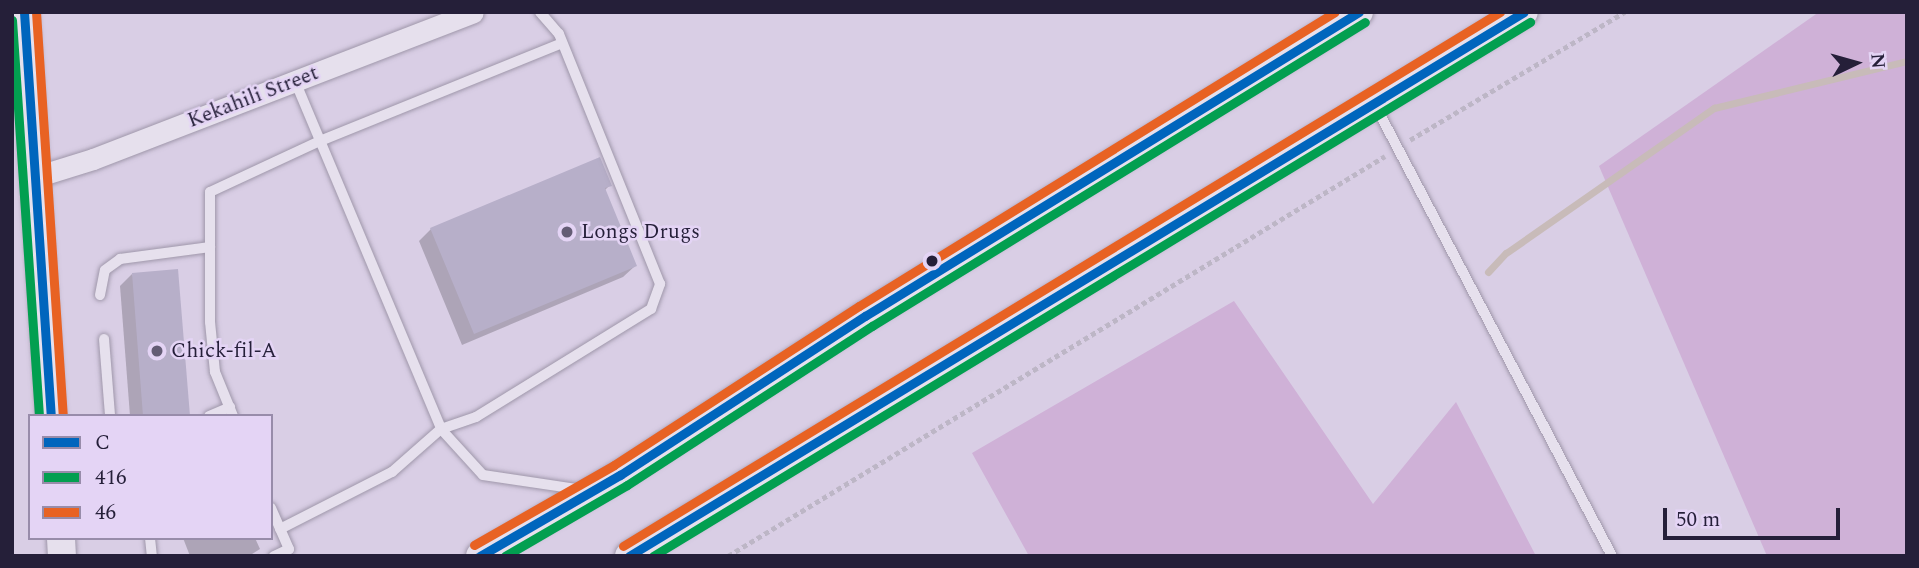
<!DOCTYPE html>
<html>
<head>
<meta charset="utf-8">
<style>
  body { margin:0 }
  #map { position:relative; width:1919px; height:568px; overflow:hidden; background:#d9cee5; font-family:Spectral,serif }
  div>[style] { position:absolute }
  .green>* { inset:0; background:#cfb1d7 }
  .shadow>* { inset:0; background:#0003 }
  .stream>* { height:7px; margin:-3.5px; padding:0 3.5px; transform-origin:3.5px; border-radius:3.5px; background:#c8bbb9 }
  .building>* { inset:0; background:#b7afc9 }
  .path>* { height:4.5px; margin-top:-2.25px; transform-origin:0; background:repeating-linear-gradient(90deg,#bdb6c6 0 5px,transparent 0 8.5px) }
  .roads { filter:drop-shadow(0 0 2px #9f97aa) drop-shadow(0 0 2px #9f97aa) }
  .service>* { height:10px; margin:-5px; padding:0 5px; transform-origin:5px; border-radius:5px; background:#e6e0ed }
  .minor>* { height:21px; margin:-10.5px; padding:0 10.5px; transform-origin:10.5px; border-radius:10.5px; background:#e6e0ed }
  .secondary>* { height:28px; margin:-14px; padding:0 14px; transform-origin:14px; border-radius:14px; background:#e6e0ed }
  .bus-1>* { height:9px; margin:-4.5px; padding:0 4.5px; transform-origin:4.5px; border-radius:4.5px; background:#0065bd }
  .bus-2>* { height:9px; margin:-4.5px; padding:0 4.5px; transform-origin:4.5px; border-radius:4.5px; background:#029f50 }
  .bus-3>* { height:9px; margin:-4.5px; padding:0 4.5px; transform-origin:4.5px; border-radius:4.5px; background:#e86223 }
  .dots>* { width:19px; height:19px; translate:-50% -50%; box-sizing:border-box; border:4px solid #e4d4f5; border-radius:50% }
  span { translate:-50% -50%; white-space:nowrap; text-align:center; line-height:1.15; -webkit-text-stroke:5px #e4d4f5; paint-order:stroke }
  .street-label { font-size:21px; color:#251f39 }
  .poi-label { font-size:21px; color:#251f39 }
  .left { translate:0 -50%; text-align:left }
  .frame { position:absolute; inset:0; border:14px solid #251f39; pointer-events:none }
  .legend { position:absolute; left:28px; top:414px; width:245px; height:126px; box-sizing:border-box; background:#e4d4f5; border:2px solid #988caa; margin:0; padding:9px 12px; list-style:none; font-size:21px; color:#251f39 }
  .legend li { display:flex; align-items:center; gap:14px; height:35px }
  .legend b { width:35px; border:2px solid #988caa }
  .north { position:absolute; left:1821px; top:28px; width:70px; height:70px; -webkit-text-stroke:5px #e4d4f5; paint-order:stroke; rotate:85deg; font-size:19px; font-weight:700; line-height:28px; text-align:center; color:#251f39 }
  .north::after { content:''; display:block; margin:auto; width:24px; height:32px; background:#251f39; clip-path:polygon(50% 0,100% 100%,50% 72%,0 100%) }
  .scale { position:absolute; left:1663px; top:508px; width:177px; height:32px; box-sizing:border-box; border:4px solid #251f39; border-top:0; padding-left:9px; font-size:21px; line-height:24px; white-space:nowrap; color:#251f39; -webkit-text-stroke:5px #e4d4f5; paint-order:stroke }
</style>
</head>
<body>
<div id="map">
  <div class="green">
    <div style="clip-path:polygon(1819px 12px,1907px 12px,1907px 556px,1767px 556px,1599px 166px)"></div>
    <div style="clip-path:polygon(1234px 301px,1373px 504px,1456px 402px,1536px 556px,1029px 556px,972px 453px)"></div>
  </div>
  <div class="shadow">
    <div style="clip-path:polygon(610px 185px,604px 191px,635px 266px,623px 277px,462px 345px,419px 241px,431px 229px)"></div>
    <div style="clip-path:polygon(132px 274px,188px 416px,130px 416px,120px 286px)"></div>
    <div style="clip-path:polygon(183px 538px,255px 538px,260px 549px,249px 556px,190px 556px)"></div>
  </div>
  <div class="stream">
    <div style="left:1488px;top:272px;width:26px;rotate:-47deg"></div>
    <div style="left:1506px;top:253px;width:254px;rotate:-34.9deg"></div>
    <div style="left:1714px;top:108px;width:199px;rotate:-13.7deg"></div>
  </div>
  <div class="building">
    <div style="clip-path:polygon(600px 157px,612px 186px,605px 188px,637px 266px,474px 334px,430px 228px)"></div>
    <div style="clip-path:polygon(178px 269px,190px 416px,143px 416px,132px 273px)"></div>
  </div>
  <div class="path">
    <div style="left:1410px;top:140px;width:250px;rotate:-30.8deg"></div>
    <div style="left:728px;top:556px;width:769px;rotate:-31.33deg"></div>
  </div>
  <div class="roads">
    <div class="service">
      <div style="left:295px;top:81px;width:377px;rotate:67.2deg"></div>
      <div style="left:441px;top:429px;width:37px;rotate:-19deg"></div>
      <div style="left:476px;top:417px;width:206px;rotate:-31.7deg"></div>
      <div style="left:651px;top:309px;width:27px;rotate:-70deg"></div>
      <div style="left:660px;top:284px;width:270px;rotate:-112deg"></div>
      <div style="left:559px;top:34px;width:29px;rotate:-131deg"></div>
      <div style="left:1374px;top:103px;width:512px;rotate:62.28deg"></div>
      <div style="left:100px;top:295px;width:25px;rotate:-79deg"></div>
      <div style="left:105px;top:270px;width:19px;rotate:-36deg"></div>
      <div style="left:120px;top:259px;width:91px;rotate:-7.6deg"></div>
      <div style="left:104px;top:339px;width:77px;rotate:85.5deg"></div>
      <div style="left:209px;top:416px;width:23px;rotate:-23deg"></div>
      <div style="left:233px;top:416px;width:48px;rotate:-112.2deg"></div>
      <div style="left:215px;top:372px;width:50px;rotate:-95.7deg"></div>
      <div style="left:210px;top:322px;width:130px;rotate:-90deg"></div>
      <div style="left:210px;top:192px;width:121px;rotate:-24.9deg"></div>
      <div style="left:320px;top:141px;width:261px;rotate:-22deg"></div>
      <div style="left:271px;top:508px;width:45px;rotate:66.3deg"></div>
      <div style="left:289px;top:549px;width:17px;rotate:155deg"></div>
      <div style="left:280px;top:529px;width:126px;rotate:-27deg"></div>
      <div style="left:392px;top:472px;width:65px;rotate:-41.3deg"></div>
      <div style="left:441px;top:429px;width:62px;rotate:47.6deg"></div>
      <div style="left:483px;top:475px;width:101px;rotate:8.5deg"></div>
      <div style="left:150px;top:538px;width:18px;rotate:84deg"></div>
    </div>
    <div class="minor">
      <div style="left:32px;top:178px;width:64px;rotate:-17.3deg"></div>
      <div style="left:93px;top:159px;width:407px;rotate:-21.1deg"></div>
    </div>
    <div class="secondary">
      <div style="left:24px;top:12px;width:405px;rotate:86.2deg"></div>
      <div style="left:61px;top:538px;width:18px;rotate:87deg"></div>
      <div style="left:480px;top:556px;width:162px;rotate:-30.1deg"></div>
      <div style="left:620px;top:475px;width:292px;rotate:-33deg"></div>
      <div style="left:865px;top:316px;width:580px;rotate:-31.61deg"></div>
      <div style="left:629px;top:556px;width:1047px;rotate:-31.29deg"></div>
    </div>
  </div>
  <div class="bus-1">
    <div style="left:24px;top:12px;width:405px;rotate:86.2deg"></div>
    <div style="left:480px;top:556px;width:162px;rotate:-30.1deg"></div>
    <div style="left:620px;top:475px;width:292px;rotate:-33deg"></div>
    <div style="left:865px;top:316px;width:580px;rotate:-31.61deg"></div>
    <div style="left:629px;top:556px;width:1047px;rotate:-31.29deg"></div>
  </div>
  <div class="bus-2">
    <div style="left:12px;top:20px;width:397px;rotate:86.1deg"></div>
    <div style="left:505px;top:556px;width:141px;rotate:-30.2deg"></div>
    <div style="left:627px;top:485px;width:292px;rotate:-33deg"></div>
    <div style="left:872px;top:326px;width:579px;rotate:-31.66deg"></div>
    <div style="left:653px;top:556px;width:1027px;rotate:-31.34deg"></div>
  </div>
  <div class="bus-3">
    <div style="left:36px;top:12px;width:404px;rotate:86.2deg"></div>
    <div style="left:474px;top:545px;width:161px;rotate:-29.7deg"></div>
    <div style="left:614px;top:465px;width:292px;rotate:-33deg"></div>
    <div style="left:859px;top:306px;width:559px;rotate:-31.7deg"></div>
    <div style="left:623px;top:546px;width:1027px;rotate:-31.34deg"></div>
  </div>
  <div class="dots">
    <div style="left:567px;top:232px;background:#645c75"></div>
    <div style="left:932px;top:261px;background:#251f39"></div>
    <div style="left:157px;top:351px;background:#645c75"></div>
  </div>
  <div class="street-label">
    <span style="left:253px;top:97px;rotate:-21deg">Kekahili Street</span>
  </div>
  <div class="poi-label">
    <span class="left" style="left:581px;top:232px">Longs Drugs</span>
    <span class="left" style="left:171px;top:351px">Chick-fil-A</span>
  </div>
  <div class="frame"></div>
  <ul class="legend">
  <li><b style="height:9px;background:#0065bd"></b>C</li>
  <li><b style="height:9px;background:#029f50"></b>416</li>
  <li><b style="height:9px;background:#e86223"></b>46</li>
  </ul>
  <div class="north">N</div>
  <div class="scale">50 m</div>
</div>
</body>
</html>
